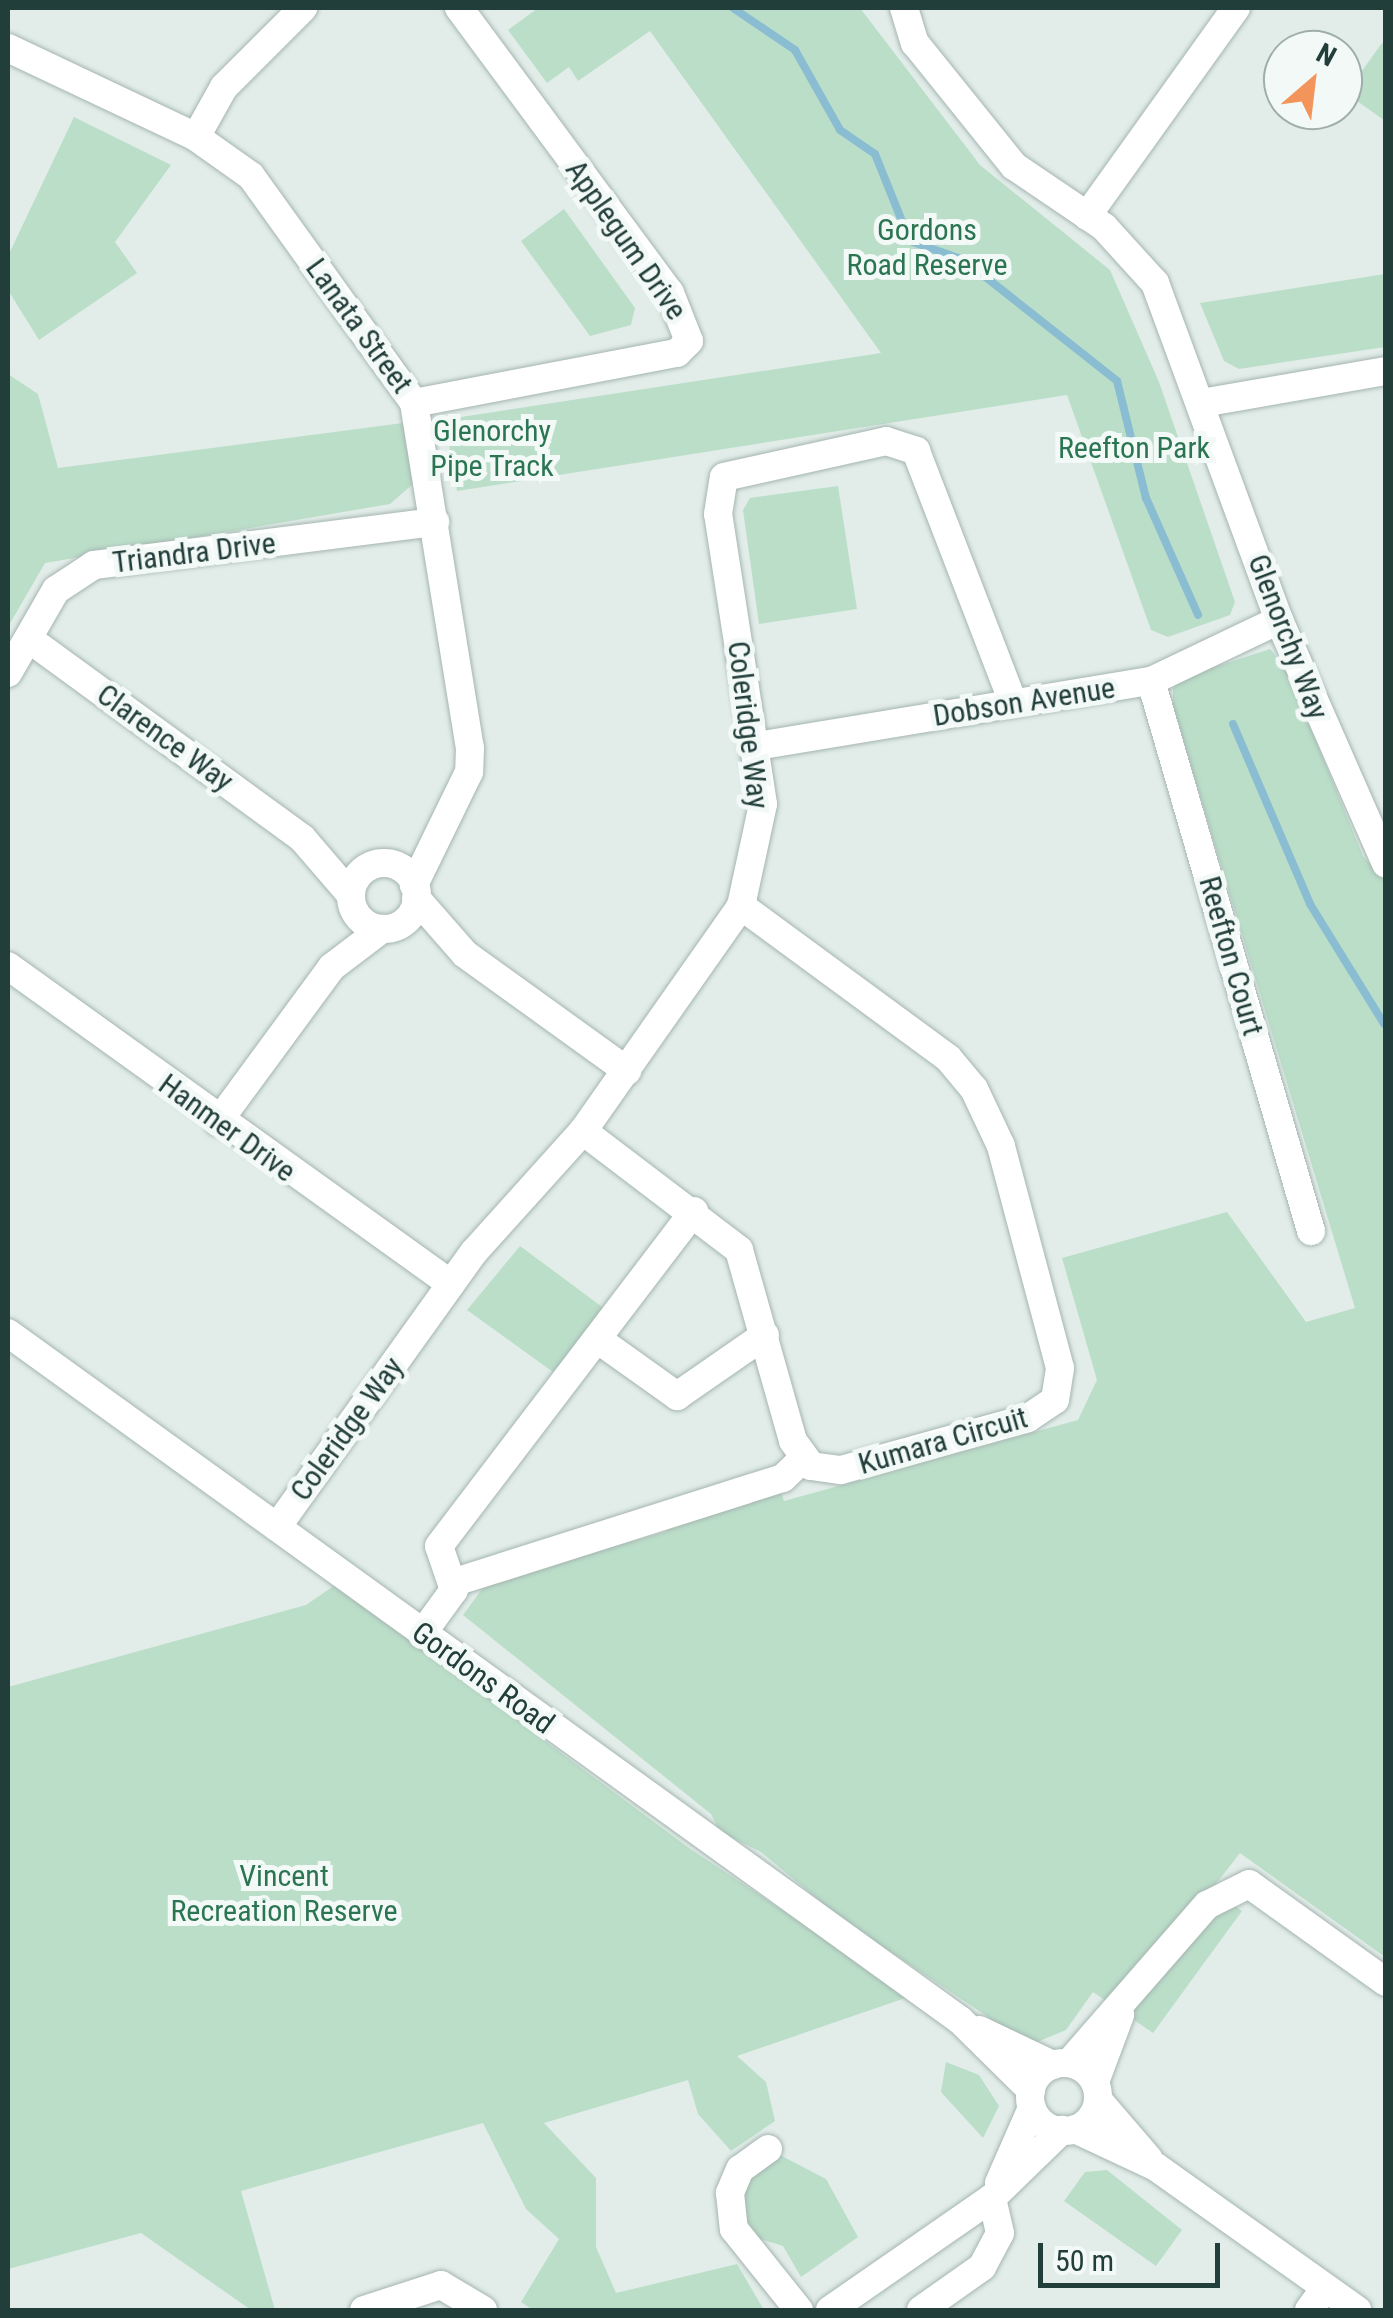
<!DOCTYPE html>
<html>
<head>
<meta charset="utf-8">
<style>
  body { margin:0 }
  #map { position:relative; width:1393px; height:2318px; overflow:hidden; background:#e2ede9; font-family:"Roboto Condensed",sans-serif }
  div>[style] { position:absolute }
  .green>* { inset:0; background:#bbdec9 }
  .stream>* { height:8px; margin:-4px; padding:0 4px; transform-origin:4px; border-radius:4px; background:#8abdd2 }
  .roads { filter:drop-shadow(0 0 2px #a5b5b1) drop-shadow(0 0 2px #a5b5b1) }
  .minor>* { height:28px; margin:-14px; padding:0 14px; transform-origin:14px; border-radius:14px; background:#fff }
  .minor>.ring { margin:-14px; padding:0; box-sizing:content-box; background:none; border:28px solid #fff; border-radius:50% }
  span { translate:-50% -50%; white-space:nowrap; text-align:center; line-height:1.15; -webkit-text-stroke:10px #f3f9f7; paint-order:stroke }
  .park-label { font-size:30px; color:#2b7552 }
  .street-label { font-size:30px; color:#223e3a }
  .frame { position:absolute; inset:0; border:10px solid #223e3a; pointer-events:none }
  .north { position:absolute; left:1263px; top:30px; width:100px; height:100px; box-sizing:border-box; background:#f3f9f7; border:2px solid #9faeab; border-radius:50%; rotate:28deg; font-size:28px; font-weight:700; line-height:40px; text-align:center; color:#223e3a }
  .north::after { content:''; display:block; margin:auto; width:35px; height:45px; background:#f3955a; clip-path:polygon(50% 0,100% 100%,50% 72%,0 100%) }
  .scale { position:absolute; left:1038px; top:2243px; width:182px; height:45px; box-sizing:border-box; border:5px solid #223e3a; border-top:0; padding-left:12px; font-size:30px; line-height:35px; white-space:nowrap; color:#223e3a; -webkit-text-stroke:8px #f3f9f7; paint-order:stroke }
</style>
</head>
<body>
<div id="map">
  <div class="green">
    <div style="clip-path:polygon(538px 8px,860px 8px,980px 165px,1110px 270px,1159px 382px,1235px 602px,1230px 615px,1168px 637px,1151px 630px,1067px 395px,457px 491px,447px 433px,461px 417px,881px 353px,650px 31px,578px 81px,569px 67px,547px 83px,508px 30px)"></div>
    <div style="clip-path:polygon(1382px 43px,1386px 45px,1385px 121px,1346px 93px)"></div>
    <div style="clip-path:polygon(74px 117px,171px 165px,115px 242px,137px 273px,39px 340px,8px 290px,8px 256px)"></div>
    <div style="clip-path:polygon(564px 209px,635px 308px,631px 325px,590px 336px,521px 241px)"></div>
    <div style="clip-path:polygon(1385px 274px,1385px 347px,1239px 369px,1224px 361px,1200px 303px)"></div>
    <div style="clip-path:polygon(8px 374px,38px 394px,58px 468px,403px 423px,413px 484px,390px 504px,45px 563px,8px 627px)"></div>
    <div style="clip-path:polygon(838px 486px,857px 609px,759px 624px,743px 510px,750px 498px)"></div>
    <div style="clip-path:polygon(1270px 649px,1287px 669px,1363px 856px,1385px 881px,1385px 1957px,1240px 1853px,1212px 1889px,1242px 1911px,1153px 2033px,1093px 1992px,1066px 2030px,1030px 2045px,843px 1920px,761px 1852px,720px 1832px,711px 1814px,463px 1615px,487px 1582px,666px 1532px,675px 1518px,780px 1489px,784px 1501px,1078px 1420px,1097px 1380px,1062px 1258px,1227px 1212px,1306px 1322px,1355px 1308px,1173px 706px,1173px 688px,1187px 676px)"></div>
    <div style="clip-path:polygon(520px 1246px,609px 1312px,553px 1372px,467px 1310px)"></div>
    <div style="clip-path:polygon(335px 1585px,689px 1848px,911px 1996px,737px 2056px,766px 2082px,775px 2121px,731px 2151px,698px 2114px,688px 2080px,544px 2123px,596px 2178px,596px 2247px,616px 2293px,737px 2264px,764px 2310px,533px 2310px,521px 2302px,559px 2239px,526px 2209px,483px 2123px,241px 2191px,275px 2310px,251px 2310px,141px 2233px,8px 2269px,8px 1687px,306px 1605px)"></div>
    <div style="clip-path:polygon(946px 2062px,979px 2075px,999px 2106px,983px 2138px,941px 2092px)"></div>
    <div style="clip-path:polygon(778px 2154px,826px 2179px,858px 2237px,801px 2277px,783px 2246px,757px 2238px,741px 2214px,745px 2175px)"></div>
    <div style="clip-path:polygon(1107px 2170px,1182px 2230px,1156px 2266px,1064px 2201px,1085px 2172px)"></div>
  </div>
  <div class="stream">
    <div style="left:733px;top:8px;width:75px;rotate:34.1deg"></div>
    <div style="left:795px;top:50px;width:92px;rotate:60.6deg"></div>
    <div style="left:840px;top:130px;width:42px;rotate:34.4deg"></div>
    <div style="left:875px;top:154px;width:94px;rotate:68.1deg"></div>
    <div style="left:910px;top:241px;width:57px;rotate:19.4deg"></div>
    <div style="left:964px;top:260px;width:195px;rotate:38.3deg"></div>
    <div style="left:1117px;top:381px;width:121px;rotate:76.1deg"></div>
    <div style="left:1146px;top:498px;width:128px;rotate:66deg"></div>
    <div style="left:1233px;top:724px;width:196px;rotate:66.8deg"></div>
    <div style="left:1310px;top:904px;width:141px;rotate:58.3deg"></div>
  </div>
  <div class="roads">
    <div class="minor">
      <div style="left:904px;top:8px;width:37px;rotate:73deg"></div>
      <div style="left:915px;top:43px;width:158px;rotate:51.2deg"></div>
      <div style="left:1014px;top:166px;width:109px;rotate:34.1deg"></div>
      <div style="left:1104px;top:227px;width:76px;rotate:47.7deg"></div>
      <div style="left:1155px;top:283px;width:359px;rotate:69.8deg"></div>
      <div style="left:1279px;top:620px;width:266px;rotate:66.3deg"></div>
      <div style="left:8px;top:48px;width:208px;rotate:25.3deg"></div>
      <div style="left:196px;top:137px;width:67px;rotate:35.3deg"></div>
      <div style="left:251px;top:176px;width:279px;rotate:54.3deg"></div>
      <div style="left:414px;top:403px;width:350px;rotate:80.8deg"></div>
      <div style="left:470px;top:748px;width:24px;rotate:92deg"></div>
      <div style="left:469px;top:772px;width:126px;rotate:116deg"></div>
      <div style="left:196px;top:137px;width:57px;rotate:-60.8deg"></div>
      <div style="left:224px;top:87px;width:112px;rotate:-45deg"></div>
      <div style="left:1087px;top:216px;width:256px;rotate:-54.4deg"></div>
      <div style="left:414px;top:403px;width:268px;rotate:-10.8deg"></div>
      <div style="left:677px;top:353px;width:17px;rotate:-45deg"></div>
      <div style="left:689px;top:341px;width:52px;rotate:-111.6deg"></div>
      <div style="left:670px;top:293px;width:355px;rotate:-126.5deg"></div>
      <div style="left:1202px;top:403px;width:187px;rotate:-9.9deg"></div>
      <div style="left:29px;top:639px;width:338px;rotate:36.1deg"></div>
      <div style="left:302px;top:838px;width:75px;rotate:49.3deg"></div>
      <div style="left:8px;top:673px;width:96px;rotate:-60deg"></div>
      <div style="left:56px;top:590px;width:45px;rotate:-33.3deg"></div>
      <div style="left:94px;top:565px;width:344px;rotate:-7.2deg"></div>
      <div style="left:1151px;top:681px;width:573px;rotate:73.78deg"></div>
      <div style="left:757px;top:746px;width:399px;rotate:-9.4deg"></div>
      <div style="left:1151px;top:681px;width:142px;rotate:-25.5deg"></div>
      <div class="ring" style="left:351px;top:863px;width:38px;height:38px"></div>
      <div style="left:416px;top:898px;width:74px;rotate:48.8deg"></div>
      <div style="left:465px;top:954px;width:200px;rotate:35.8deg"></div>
      <div style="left:8px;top:966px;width:545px;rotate:35.67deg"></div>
      <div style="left:218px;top:1122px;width:192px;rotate:-53.7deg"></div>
      <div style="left:332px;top:967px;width:63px;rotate:-37.2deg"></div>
      <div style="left:583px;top:1131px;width:196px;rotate:37.3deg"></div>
      <div style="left:739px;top:1250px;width:198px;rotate:74.2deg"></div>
      <div style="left:793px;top:1441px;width:31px;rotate:54deg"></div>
      <div style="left:811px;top:1466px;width:30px;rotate:8deg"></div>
      <div style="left:841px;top:1470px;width:194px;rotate:-15.5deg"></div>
      <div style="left:1028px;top:1418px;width:32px;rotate:-34deg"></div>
      <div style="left:1055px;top:1400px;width:32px;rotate:-81deg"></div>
      <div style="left:1060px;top:1368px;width:230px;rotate:-104.9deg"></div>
      <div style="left:1001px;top:1146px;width:63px;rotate:-115.3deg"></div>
      <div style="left:974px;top:1089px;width:40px;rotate:-130deg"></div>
      <div style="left:948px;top:1058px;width:257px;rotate:-143.7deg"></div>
      <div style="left:8px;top:1333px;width:1174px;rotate:35.82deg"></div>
      <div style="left:960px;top:2020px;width:100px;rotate:44.6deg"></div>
      <div style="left:600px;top:1341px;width:95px;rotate:35.5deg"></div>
      <div style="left:677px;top:1396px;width:107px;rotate:-34.7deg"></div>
      <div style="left:277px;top:1527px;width:338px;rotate:-54.4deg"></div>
      <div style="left:474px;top:1252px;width:163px;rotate:-48deg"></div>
      <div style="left:583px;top:1131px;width:275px;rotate:-54.9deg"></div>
      <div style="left:741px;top:906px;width:104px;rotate:-77.8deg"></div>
      <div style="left:763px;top:804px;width:293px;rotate:-98.8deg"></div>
      <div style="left:718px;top:514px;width:37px;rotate:-81deg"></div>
      <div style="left:724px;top:477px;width:166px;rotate:-12.5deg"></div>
      <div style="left:886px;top:441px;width:32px;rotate:18deg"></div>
      <div style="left:916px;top:451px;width:270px;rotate:68.9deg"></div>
      <div style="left:455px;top:1582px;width:344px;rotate:-17.6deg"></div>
      <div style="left:783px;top:1478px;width:28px;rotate:-44deg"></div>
      <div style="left:422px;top:1634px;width:54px;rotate:-54deg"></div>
      <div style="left:454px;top:1590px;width:46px;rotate:-108.8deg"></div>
      <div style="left:439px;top:1546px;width:421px;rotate:-52.7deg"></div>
      <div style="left:979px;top:2030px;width:82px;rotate:25.3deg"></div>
      <div style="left:1069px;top:2063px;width:210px;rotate:-48.9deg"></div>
      <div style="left:1207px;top:1905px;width:47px;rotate:-26.6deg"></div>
      <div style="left:1249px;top:1884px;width:168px;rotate:35.6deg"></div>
      <div class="ring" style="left:1030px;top:2063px;width:40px;height:40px"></div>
      <div style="left:1095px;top:2082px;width:72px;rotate:-69.5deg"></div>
      <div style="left:1098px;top:2100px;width:77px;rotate:49.2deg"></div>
      <div style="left:1075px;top:2129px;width:89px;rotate:25.1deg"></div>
      <div style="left:1156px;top:2167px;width:247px;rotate:35.4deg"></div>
      <div style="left:768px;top:2149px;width:34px;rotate:144deg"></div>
      <div style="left:740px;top:2169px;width:26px;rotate:113deg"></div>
      <div style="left:730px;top:2193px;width:36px;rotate:84deg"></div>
      <div style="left:734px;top:2229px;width:104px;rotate:51.3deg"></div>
      <div style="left:999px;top:2183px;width:82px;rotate:-66.3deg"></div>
      <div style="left:364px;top:2310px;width:81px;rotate:-18deg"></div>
      <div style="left:441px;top:2285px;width:49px;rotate:30.8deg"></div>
      <div style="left:830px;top:2310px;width:197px;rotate:-34.7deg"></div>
      <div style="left:992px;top:2198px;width:98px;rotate:-44.2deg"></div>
      <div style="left:921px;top:2310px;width:75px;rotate:-35.2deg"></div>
      <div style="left:982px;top:2267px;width:38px;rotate:-62deg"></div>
      <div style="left:1000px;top:2233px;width:36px;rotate:-103deg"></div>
      <div style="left:1309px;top:2310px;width:27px;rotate:-54deg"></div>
    </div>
  </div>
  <div class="park-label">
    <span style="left:927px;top:247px">Gordons<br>Road Reserve</span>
    <span style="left:492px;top:448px">Glenorchy<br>Pipe Track</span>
    <span style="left:1134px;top:448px">Reefton Park</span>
    <span style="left:284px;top:1893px">Vincent<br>Recreation Reserve</span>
  </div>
  <div class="street-label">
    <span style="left:626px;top:240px;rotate:55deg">Applegum Drive</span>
    <span style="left:359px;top:326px;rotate:54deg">Lanata Street</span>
    <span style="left:194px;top:553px;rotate:-7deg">Triandra Drive</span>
    <span style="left:1288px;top:637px;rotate:69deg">Glenorchy Way</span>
    <span style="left:1024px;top:702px;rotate:-9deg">Dobson Avenue</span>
    <span style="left:748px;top:725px;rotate:83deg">Coleridge Way</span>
    <span style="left:165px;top:738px;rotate:36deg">Clarence Way</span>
    <span style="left:1231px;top:956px;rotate:74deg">Reefton Court</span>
    <span style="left:227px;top:1128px;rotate:36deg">Hanmer Drive</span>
    <span style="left:347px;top:1429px;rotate:-54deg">Coleridge Way</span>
    <span style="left:943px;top:1441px;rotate:-16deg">Kumara Circuit</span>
    <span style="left:483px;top:1678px;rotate:36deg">Gordons Road</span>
  </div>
  <div class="frame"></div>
  <div class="north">N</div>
  <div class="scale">50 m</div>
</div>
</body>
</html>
